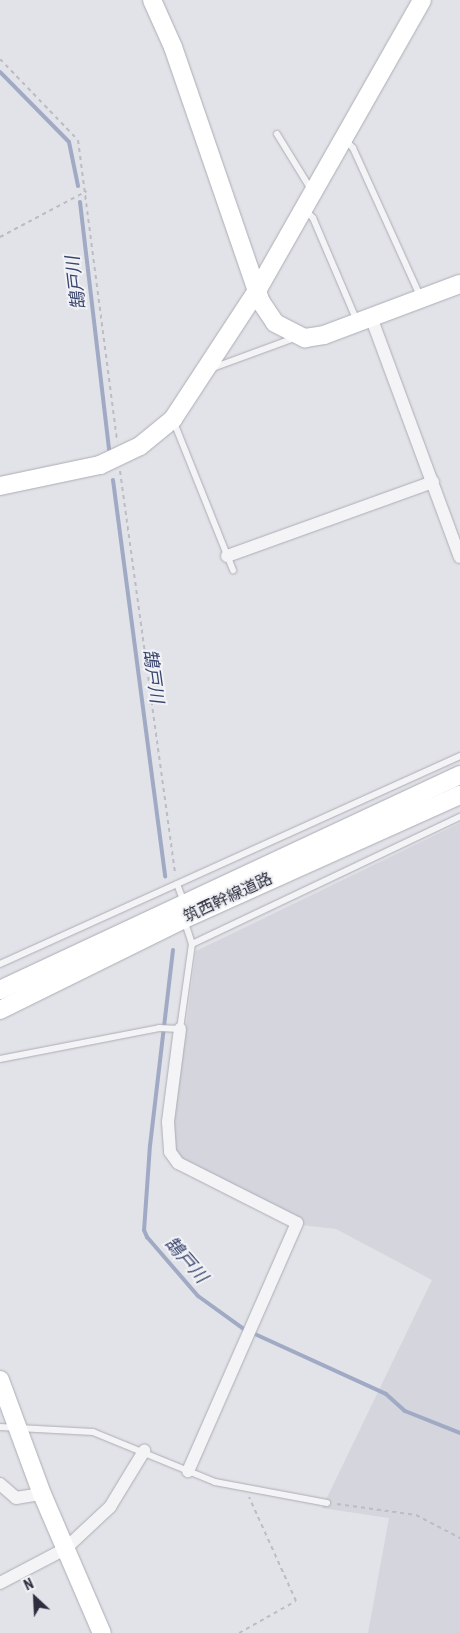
<!DOCTYPE html>
<html>
<head>
<meta charset="utf-8">
<style>
  body { margin:0 }
  #map { position:relative; width:460px; height:1633px; overflow:hidden; background:#e2e3e8; font-family:"Roboto Condensed","Noto Sans JP",sans-serif }
  div>[style] { position:absolute }
  .built>* { inset:0; background:#d4d5dd }
  .stream>* { height:4px; margin:-2px; padding:0 2px; transform-origin:2px; border-radius:2px; background:#a1aac4 }
  .path>* { height:2px; margin-top:-1px; transform-origin:0; background:repeating-linear-gradient(90deg,#bcbdc3 0 4px,transparent 0 8px) }
  .roads { filter:drop-shadow(0 0 1px #abadb5) drop-shadow(0 0 1px #abadb5) }
  .lane>* { height:6px; margin:-3px; padding:0 3px; transform-origin:3px; border-radius:3px; background:#f4f4f7 }
  .street>* { height:12px; margin:-6px; padding:0 6px; transform-origin:6px; border-radius:6px; background:#f4f4f7 }
  .secondary>* { height:18px; margin:-9px; padding:0 9px; transform-origin:9px; border-radius:9px; background:#fff }
  span { translate:-50% -50%; white-space:nowrap; text-align:center; line-height:1.15; -webkit-text-stroke:4px #f1f2f6; paint-order:stroke }
  .street-label { font-size:16px; color:#2c2e3e }
  .water-label { font-size:18px; color:#3a456e; font-style:italic }
  .north { position:absolute; left:10px; top:1573px; width:50px; height:50px; -webkit-text-stroke:4px #f1f2f6; paint-order:stroke; rotate:335deg; font-size:14px; font-weight:700; line-height:20px; text-align:center; color:#2c2e3e }
  .north::after { content:''; display:block; margin:auto; width:18px; height:22px; background:#2c2e3e; clip-path:polygon(50% 0,100% 100%,50% 72%,0 100%) }
</style>
</head>
<body>
<div id="map">
  <div class="built">
    <div style="clip-path:polygon(460px 823px,460px 1633px,368px 1633px,389px 1518px,322px 1508px,432px 1280px,336px 1229px,301px 1225px,296px 1215px,183px 1161px,171px 1140px,196px 951px)"></div>
  </div>
  <div class="stream">
    <div style="left:0;top:72px;width:98px;rotate:45.4deg"></div>
    <div style="left:69px;top:142px;width:45px;rotate:78.4deg"></div>
    <div style="left:80px;top:202px;width:249px;rotate:83.3deg"></div>
    <div style="left:113px;top:480px;width:400px;rotate:82.5deg"></div>
    <div style="left:173px;top:950px;width:196px;rotate:96.7deg"></div>
    <div style="left:150px;top:1145px;width:85px;rotate:94deg"></div>
    <div style="left:144px;top:1230px;width:8px;rotate:67deg"></div>
    <div style="left:147px;top:1237px;width:78px;rotate:49.2deg"></div>
    <div style="left:198px;top:1296px;width:57px;rotate:35.7deg"></div>
    <div style="left:244px;top:1329px;width:156px;rotate:24.6deg"></div>
    <div style="left:386px;top:1394px;width:25px;rotate:42deg"></div>
    <div style="left:405px;top:1411px;width:59px;rotate:21.8deg"></div>
  </div>
  <div class="path">
    <div style="left:0;top:59px;width:112px;rotate:46.1deg"></div>
    <div style="left:78px;top:140px;width:304px;rotate:82.6deg"></div>
    <div style="left:0;top:237px;width:98px;rotate:-27.9deg"></div>
    <div style="left:120px;top:471px;width:408px;rotate:82.2deg"></div>
    <div style="left:337px;top:1504px;width:80px;rotate:7.9deg"></div>
    <div style="left:416px;top:1515px;width:50px;rotate:27.6deg"></div>
    <div style="left:239px;top:1633px;width:65px;rotate:-29.3deg"></div>
    <div style="left:296px;top:1601px;width:114px;rotate:-114.3deg"></div>
  </div>
  <div class="roads">
    <div class="lane">
      <div style="left:277px;top:134px;width:67px;rotate:58.4deg"></div>
      <div style="left:344px;top:139px;width:13px;rotate:45deg"></div>
      <div style="left:353px;top:148px;width:165px;rotate:65.6deg"></div>
      <div style="left:304px;top:209px;width:13px;rotate:45deg"></div>
      <div style="left:313px;top:218px;width:112px;rotate:66.9deg"></div>
      <div style="left:210px;top:369px;width:93px;rotate:-20.2deg"></div>
      <div style="left:173px;top:420px;width:162px;rotate:68.2deg"></div>
      <div style="left:177px;top:884px;width:19px;rotate:69deg"></div>
      <div style="left:192px;top:944px;width:297px;rotate:-25.4deg"></div>
      <div style="left:0;top:964px;width:505px;rotate:-24.33deg"></div>
      <div style="left:0;top:1059px;width:162px;rotate:-11deg"></div>
      <div style="left:159px;top:1028px;width:21px;rotate:3deg"></div>
      <div style="left:180px;top:1029px;width:86px;rotate:-82deg"></div>
      <div style="left:192px;top:944px;width:25px;rotate:-108deg"></div>
      <div style="left:0;top:1427px;width:93px;rotate:3.1deg"></div>
      <div style="left:93px;top:1432px;width:132px;rotate:22.3deg"></div>
      <div style="left:215px;top:1482px;width:114px;rotate:10.6deg"></div>
    </div>
    <div class="street">
      <div style="left:371px;top:317px;width:256px;rotate:69.7deg"></div>
      <div style="left:227px;top:556px;width:219px;rotate:-19.8deg"></div>
      <div style="left:180px;top:1029px;width:94px;rotate:97.4deg"></div>
      <div style="left:168px;top:1122px;width:30px;rotate:86deg"></div>
      <div style="left:170px;top:1152px;width:14px;rotate:54deg"></div>
      <div style="left:178px;top:1163px;width:133px;rotate:26.8deg"></div>
      <div style="left:297px;top:1223px;width:271px;rotate:113.7deg"></div>
      <div style="left:0;top:1484px;width:21px;rotate:41deg"></div>
      <div style="left:16px;top:1498px;width:26px;rotate:-9deg"></div>
      <div style="left:0;top:1583px;width:73px;rotate:-27.6deg"></div>
      <div style="left:65px;top:1549px;width:62px;rotate:-43deg"></div>
      <div style="left:110px;top:1507px;width:66px;rotate:-58.7deg"></div>
    </div>
    <div class="secondary">
      <div style="left:152px;top:0;width:51px;rotate:65.9deg"></div>
      <div style="left:173px;top:47px;width:270px;rotate:71deg"></div>
      <div style="left:261px;top:302px;width:25px;rotate:56deg"></div>
      <div style="left:275px;top:323px;width:34px;rotate:27deg"></div>
      <div style="left:305px;top:338px;width:19px;rotate:-9deg"></div>
      <div style="left:324px;top:335px;width:145px;rotate:-20.6deg"></div>
      <div style="left:0;top:486px;width:102px;rotate:-11.9deg"></div>
      <div style="left:100px;top:465px;width:44px;rotate:-25.4deg"></div>
      <div style="left:140px;top:446px;width:43px;rotate:-39.3deg"></div>
      <div style="left:173px;top:419px;width:155px;rotate:-56.8deg"></div>
      <div style="left:258px;top:289px;width:332px;rotate:-60.4deg"></div>
      <div style="left:0;top:990px;width:508px;rotate:-25.05deg"></div>
      <div style="left:0;top:1010px;width:205px;rotate:-26.3deg"></div>
      <div style="left:184px;top:919px;width:303px;rotate:-24.2deg"></div>
      <div style="left:0;top:1380px;width:121px;rotate:69.8deg"></div>
      <div style="left:42px;top:1494px;width:151px;rotate:66.7deg"></div>
    </div>
  </div>
  <div class="street-label">
    <span style="left:228px;top:898px;rotate:-25deg">筑西幹線道路</span>
  </div>
  <div class="water-label">
    <span style="left:76px;top:283px;rotate:-97deg">鵠戸川</span>
    <span style="left:153px;top:676px;rotate:82deg">鵠戸川</span>
    <span style="left:186px;top:1260px;rotate:49deg">鵠戸川</span>
  </div>
  <div class="north">N</div>
</div>
</body>
</html>
